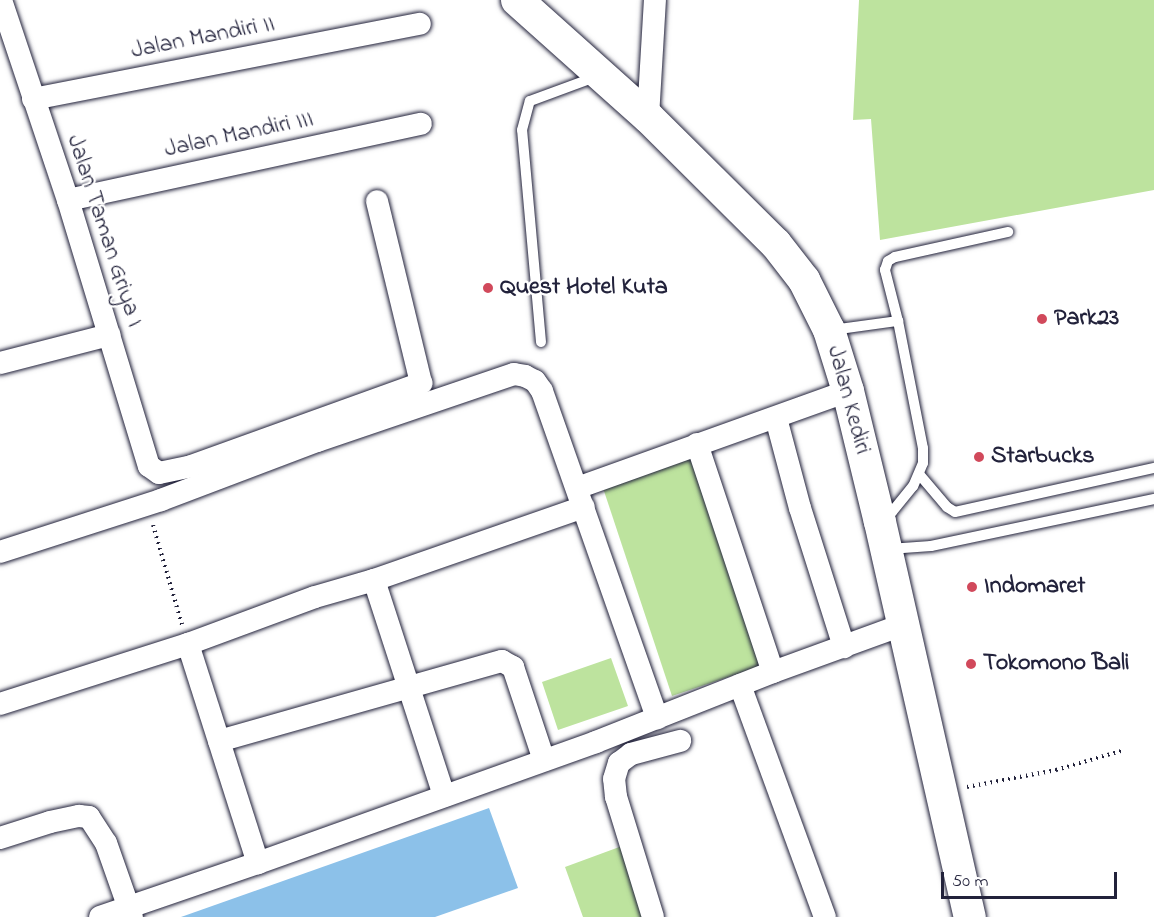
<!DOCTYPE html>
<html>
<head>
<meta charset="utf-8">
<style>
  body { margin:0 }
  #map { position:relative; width:1154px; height:917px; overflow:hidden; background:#fff; font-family:"Indie Flower",sans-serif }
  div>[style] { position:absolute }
  .green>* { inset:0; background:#bde39e }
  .water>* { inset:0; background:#8cc1e9 }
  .path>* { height:4px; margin-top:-2px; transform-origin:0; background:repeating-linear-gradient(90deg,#22223b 0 1.5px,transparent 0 6px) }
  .roads { filter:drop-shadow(0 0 2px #22223b) drop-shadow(0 0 2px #22223b) }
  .lane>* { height:10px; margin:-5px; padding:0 5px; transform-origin:5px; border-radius:5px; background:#fff }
  .street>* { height:22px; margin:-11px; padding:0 11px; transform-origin:11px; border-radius:11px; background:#fff }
  .secondary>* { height:32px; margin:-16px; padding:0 16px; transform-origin:16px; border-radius:16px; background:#fff }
  .dots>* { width:16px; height:16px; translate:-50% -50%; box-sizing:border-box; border:3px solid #fff; border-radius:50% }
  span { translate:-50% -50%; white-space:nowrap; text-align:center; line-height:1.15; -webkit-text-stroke:4.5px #fff; paint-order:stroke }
  .street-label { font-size:24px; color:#22223b }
  .poi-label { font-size:24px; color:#22223b; font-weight:700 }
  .left { translate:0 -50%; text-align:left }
  .scale { position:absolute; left:941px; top:872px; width:176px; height:27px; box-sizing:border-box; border:3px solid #22223b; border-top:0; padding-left:8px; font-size:18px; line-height:21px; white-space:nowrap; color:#22223b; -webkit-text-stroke:4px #fff; paint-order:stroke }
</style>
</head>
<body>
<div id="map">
  <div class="green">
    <div style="clip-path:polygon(859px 0,1154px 0,1154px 190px,880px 240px,871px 119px,853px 120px)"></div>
    <div style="clip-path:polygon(695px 457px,764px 665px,672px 696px,603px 488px)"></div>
    <div style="clip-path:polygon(611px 658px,628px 706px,558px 730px,542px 682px)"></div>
    <div style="clip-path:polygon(622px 846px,647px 917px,583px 917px,565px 867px)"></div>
  </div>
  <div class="water">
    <div style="clip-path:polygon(489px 808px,518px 888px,435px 917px,181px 917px)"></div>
  </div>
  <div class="path">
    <div style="left:153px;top:525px;width:104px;rotate:73.8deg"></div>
    <div style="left:967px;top:787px;width:91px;rotate:-10.8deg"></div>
    <div style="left:1056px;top:770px;width:68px;rotate:-16.3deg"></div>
  </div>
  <div class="roads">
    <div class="lane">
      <div style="left:898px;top:321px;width:53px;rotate:-104.3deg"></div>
      <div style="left:885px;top:270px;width:9px;rotate:-72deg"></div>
      <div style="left:888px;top:261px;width:8px;rotate:-30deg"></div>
      <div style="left:895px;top:257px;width:116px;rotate:-12.5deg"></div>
      <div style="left:832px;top:330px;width:67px;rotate:-7.8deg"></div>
      <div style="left:898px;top:321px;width:129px;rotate:78.9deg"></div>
      <div style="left:923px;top:448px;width:15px;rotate:90deg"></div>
      <div style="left:923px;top:463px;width:25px;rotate:113deg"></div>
      <div style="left:913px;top:486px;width:33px;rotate:129deg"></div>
      <div style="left:892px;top:512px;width:11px;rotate:142deg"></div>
      <div style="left:541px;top:342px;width:213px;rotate:-95.1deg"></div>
      <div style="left:522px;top:130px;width:30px;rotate:-75deg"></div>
      <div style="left:530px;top:101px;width:72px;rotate:-20.2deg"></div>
      <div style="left:919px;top:474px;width:43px;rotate:49.7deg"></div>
      <div style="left:947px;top:507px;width:9px;rotate:32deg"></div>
      <div style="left:955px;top:512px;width:204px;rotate:-12.5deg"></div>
      <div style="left:889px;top:549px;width:42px;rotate:-4.1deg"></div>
      <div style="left:931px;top:546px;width:228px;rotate:-11.9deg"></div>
    </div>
    <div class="street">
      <div style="left:1px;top:0;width:211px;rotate:71.5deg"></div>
      <div style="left:68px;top:200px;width:278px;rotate:73.1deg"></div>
      <div style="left:149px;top:466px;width:12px;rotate:35deg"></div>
      <div style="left:159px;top:473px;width:33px;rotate:-12deg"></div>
      <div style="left:191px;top:466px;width:245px;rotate:-19.8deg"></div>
      <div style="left:421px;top:383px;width:187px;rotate:-103.6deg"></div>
      <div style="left:33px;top:99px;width:394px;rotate:-11deg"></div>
      <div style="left:648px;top:117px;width:117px;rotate:-86.6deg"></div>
      <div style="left:68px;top:200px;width:361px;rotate:-12.2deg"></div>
      <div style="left:0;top:363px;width:113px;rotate:-14.4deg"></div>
      <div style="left:776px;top:418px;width:93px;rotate:75.1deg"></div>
      <div style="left:800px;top:508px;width:146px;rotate:72.4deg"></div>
      <div style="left:697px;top:444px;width:240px;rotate:71.6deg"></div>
      <div style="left:577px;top:488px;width:288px;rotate:-19.7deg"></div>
      <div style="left:0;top:552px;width:169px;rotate:-17.9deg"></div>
      <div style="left:161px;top:500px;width:167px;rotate:-20.7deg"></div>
      <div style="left:317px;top:441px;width:208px;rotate:-18.8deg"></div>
      <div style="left:514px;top:374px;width:11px;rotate:10deg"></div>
      <div style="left:525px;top:376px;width:11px;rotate:27deg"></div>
      <div style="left:535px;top:381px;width:12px;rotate:55deg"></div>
      <div style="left:542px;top:391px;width:347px;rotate:70.6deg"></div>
      <div style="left:374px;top:580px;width:227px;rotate:72deg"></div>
      <div style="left:188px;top:644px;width:230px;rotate:72.3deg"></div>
      <div style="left:740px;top:685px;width:247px;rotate:69.9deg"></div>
      <div style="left:0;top:704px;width:197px;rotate:-17.7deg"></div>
      <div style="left:188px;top:644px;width:135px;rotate:-20.3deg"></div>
      <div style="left:315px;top:597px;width:61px;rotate:-16.1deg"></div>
      <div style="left:374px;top:580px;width:222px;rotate:-19.2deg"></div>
      <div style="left:219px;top:741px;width:294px;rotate:-15.8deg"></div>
      <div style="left:502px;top:661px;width:13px;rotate:29deg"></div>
      <div style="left:513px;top:667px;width:98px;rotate:71.6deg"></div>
      <div style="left:0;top:838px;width:52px;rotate:-17.7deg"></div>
      <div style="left:50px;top:822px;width:30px;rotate:-12deg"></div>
      <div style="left:79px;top:816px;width:10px;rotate:6deg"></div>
      <div style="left:89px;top:817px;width:31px;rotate:57deg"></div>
      <div style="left:106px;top:843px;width:78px;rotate:70.6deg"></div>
      <div style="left:100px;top:917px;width:167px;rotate:-18.9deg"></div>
      <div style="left:258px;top:863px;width:359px;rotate:-19.7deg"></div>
      <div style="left:596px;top:742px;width:190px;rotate:-21.6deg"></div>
      <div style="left:773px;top:672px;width:137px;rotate:-20deg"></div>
      <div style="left:653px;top:917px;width:126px;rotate:-107.1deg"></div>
      <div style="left:616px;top:797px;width:18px;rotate:-96deg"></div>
      <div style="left:614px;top:779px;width:17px;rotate:-73deg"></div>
      <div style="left:619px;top:763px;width:15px;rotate:-37deg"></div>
      <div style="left:631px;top:754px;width:51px;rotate:-14.9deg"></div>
    </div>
    <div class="secondary">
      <div style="left:517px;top:0;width:176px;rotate:41.8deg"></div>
      <div style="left:648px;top:117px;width:180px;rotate:44.8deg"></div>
      <div style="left:776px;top:244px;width:46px;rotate:52.1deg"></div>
      <div style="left:804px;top:280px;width:56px;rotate:63.4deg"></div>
      <div style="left:829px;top:330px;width:64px;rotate:72.7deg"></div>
      <div style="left:848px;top:391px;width:135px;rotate:76.3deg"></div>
      <div style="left:880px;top:522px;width:405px;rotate:77.2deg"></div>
    </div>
  </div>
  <div class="dots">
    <div style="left:488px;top:288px;background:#d1495b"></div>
    <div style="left:1042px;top:319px;background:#d1495b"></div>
    <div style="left:979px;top:457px;background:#d1495b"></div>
    <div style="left:972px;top:587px;background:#d1495b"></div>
    <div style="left:971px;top:664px;background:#d1495b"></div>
  </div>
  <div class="street-label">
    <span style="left:203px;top:38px;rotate:-11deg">Jalan Mandiri II</span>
    <span style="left:239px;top:135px;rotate:-12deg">Jalan Mandiri III</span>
    <span style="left:104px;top:231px;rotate:72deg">Jalan Taman Griya I</span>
    <span style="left:848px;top:400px;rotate:75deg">Jalan Kediri</span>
  </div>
  <div class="poi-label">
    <span class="left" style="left:500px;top:288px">Quest Hotel Kuta</span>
    <span class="left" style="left:1054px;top:319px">Park23</span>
    <span class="left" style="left:991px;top:457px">Starbucks</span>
    <span class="left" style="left:984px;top:587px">Indomaret</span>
    <span class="left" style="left:983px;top:664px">Tokomono Bali</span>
  </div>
  <div class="scale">50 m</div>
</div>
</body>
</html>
